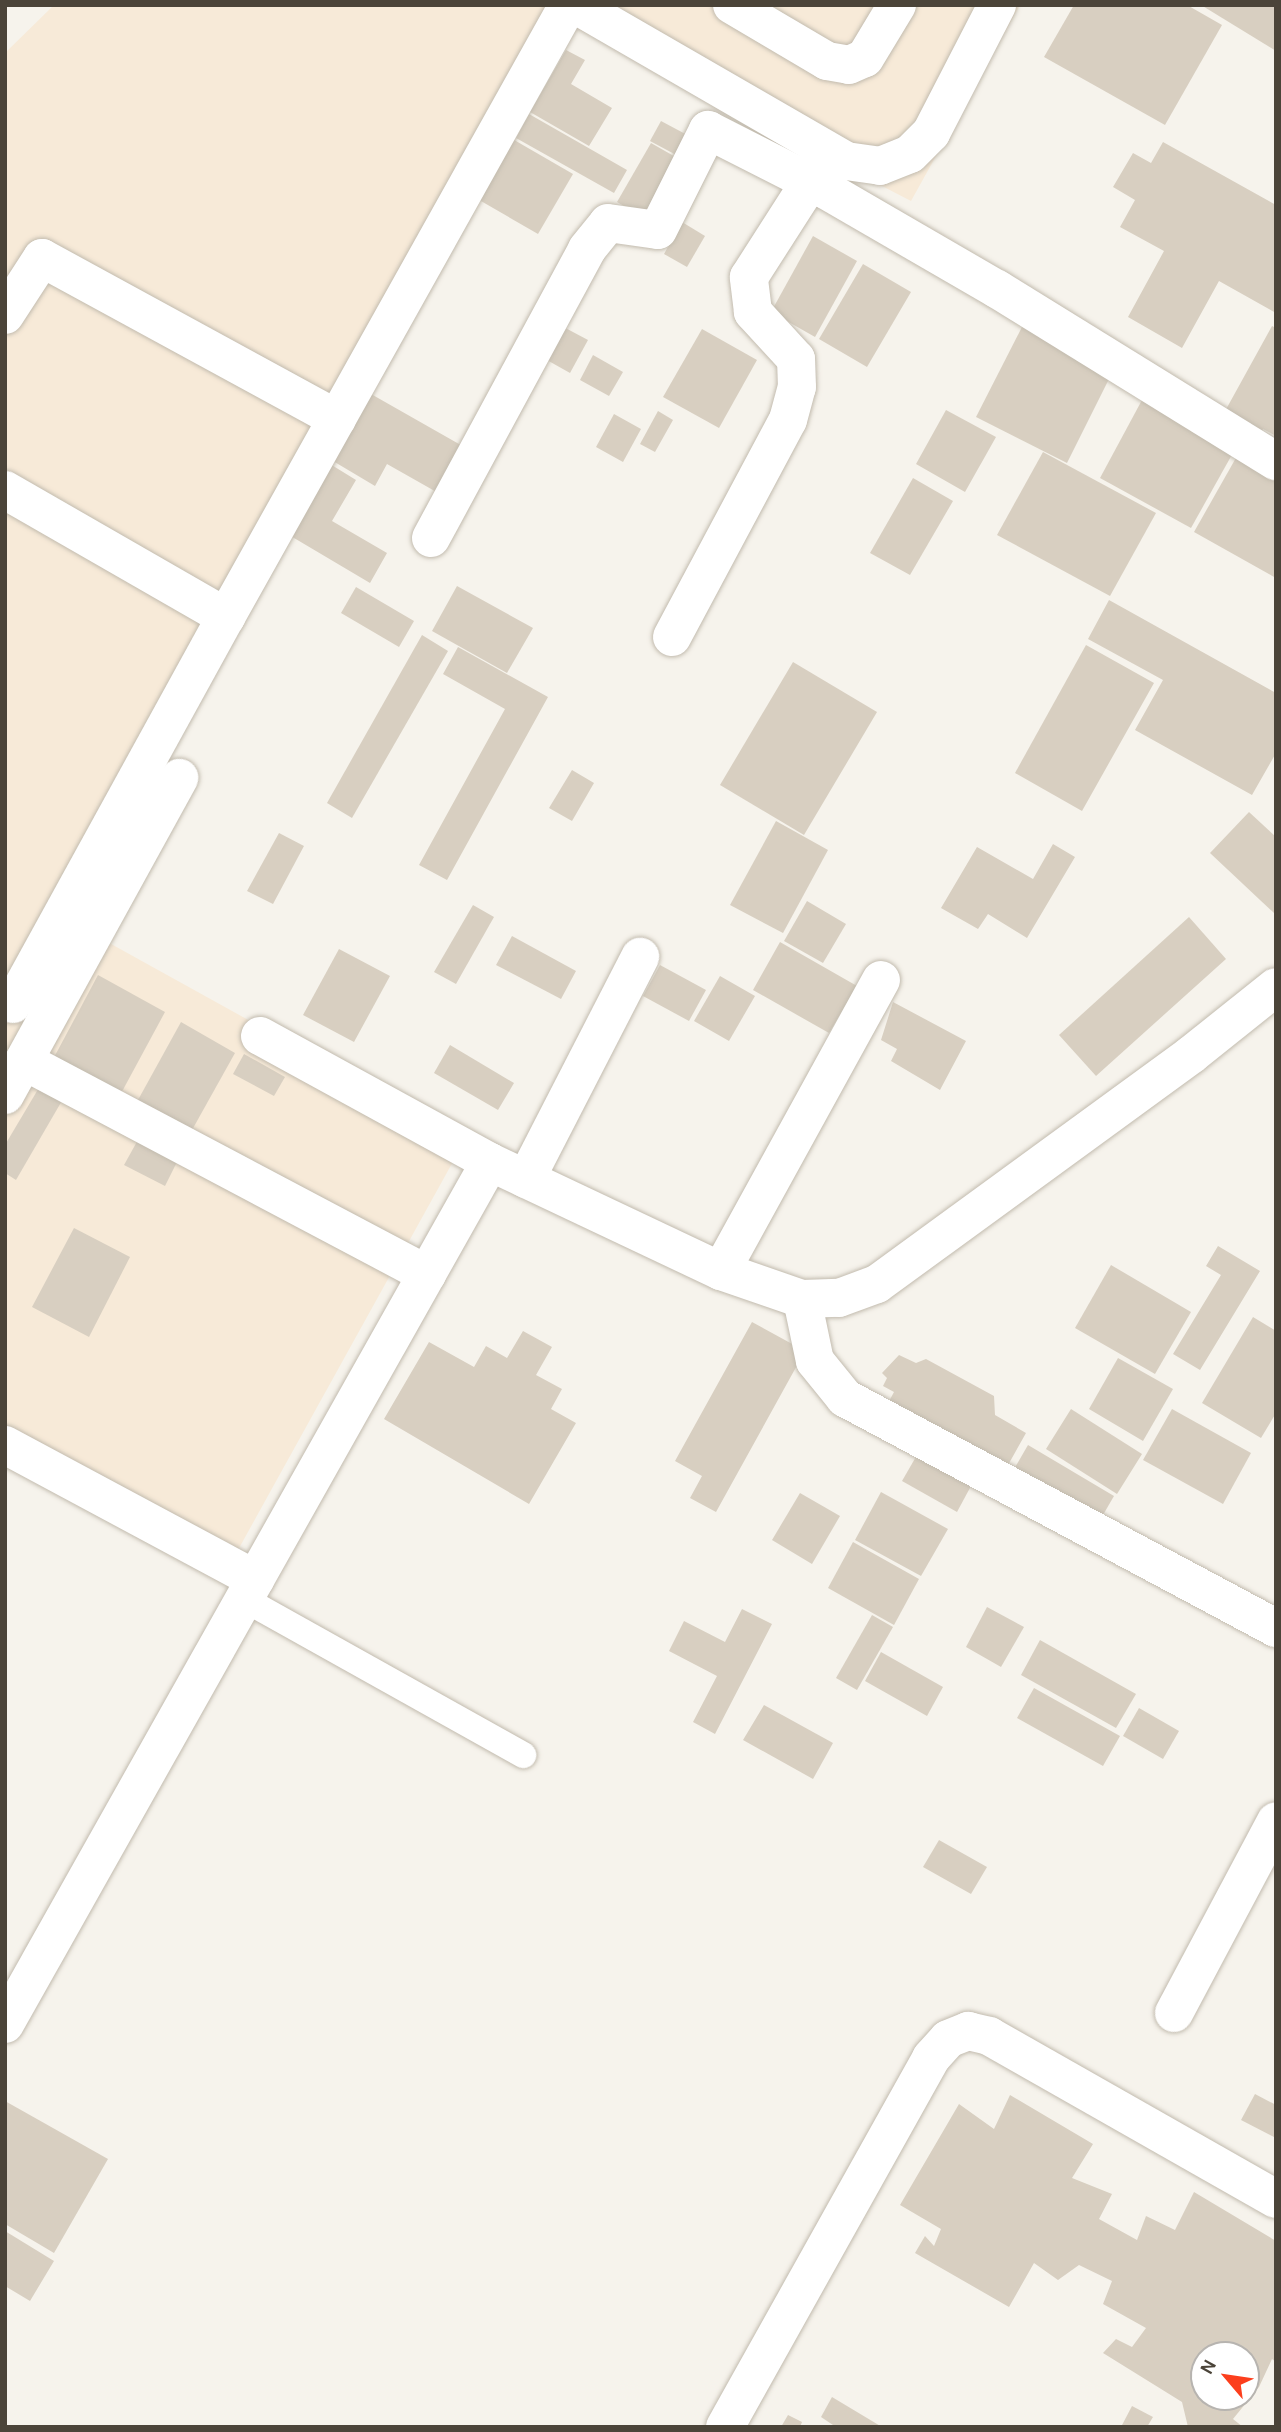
<!DOCTYPE html>
<html>
<head>
<meta charset="utf-8">
<style>
  body { margin:0 }
  #map { position:relative; width:1281px; height:2432px; overflow:hidden; background:#f6f3ec; font-family:Karla,sans-serif }
  div>[style] { position:absolute }
  .commercial>* { inset:0; background:#f7ead8 }
  .building>* { inset:0; background:#d8cfc1 }
  .roads { filter:drop-shadow(0 0 2px #c2bbae) drop-shadow(0 0 2px #c2bbae) }
  .service>* { height:26px; margin:-13px; padding:0 13px; transform-origin:13px; border-radius:13px; background:#fff }
  .minor>* { height:38px; margin:-19px; padding:0 19px; transform-origin:19px; border-radius:19px; background:#fff }
  span { translate:-50% -50%; white-space:nowrap; text-align:center; line-height:1.15; -webkit-text-stroke:7px #fff; paint-order:stroke }
  .frame { position:absolute; inset:0; border:7px solid #4b4439; pointer-events:none }
  .north { position:absolute; left:1190px; top:2341px; width:70px; height:70px; box-sizing:border-box; background:#fff; border:2px solid #b7b4b0; border-radius:50%; rotate:299deg; font-size:19px; font-weight:700; line-height:28px; text-align:center; color:#4b4439 }
  .north::after { content:''; display:block; margin:auto; width:24px; height:32px; background:#fc3f1d; clip-path:polygon(50% 0,100% 100%,50% 72%,0 100%) }
</style>
</head>
<body>
<div id="map">
  <div class="commercial">
    <div style="clip-path:polygon(54px 5px,1020px 5px,911px 201px,547px 13px,75px 924px,465px 1140px,233px 1559px,5px 1435px,5px 53px)"></div>
  </div>
  <div class="building">
    <div style="clip-path:polygon(1074px 5px,1187px 5px,1222px 25px,1165px 125px,1044px 57px)"></div>
    <div style="clip-path:polygon(1201px 5px,1276px 5px,1276px 51px)"></div>
    <div style="clip-path:polygon(566px 50px,585px 60px,571px 84px,612px 108px,589px 146px,530px 112px)"></div>
    <div style="clip-path:polygon(529px 114px,627px 170px,614px 193px,516px 138px)"></div>
    <div style="clip-path:polygon(661px 121px,691px 137px,680px 157px,650px 141px)"></div>
    <div style="clip-path:polygon(509px 137px,573px 174px,538px 234px,474px 197px)"></div>
    <div style="clip-path:polygon(1163px 142px,1276px 205px,1276px 313px,1219px 281px,1182px 348px,1128px 317px,1164px 251px,1120px 227px,1135px 200px,1113px 187px,1133px 153px,1151px 163px)"></div>
    <div style="clip-path:polygon(651px 143px,679px 159px,645px 218px,617px 202px)"></div>
    <div style="clip-path:polygon(682px 222px,705px 236px,687px 267px,664px 254px)"></div>
    <div style="clip-path:polygon(813px 236px,857px 261px,815px 337px,771px 312px)"></div>
    <div style="clip-path:polygon(863px 264px,911px 292px,867px 367px,819px 339px)"></div>
    <div style="clip-path:polygon(556px 323px,588px 340px,570px 373px,538px 355px)"></div>
    <div style="clip-path:polygon(1024px 323px,1114px 369px,1067px 463px,976px 417px)"></div>
    <div style="clip-path:polygon(1272px 326px,1276px 328px,1276px 436px,1263px 429px,1260px 435px,1224px 413px)"></div>
    <div style="clip-path:polygon(702px 329px,757px 360px,719px 428px,663px 397px)"></div>
    <div style="clip-path:polygon(593px 355px,623px 372px,609px 396px,580px 380px)"></div>
    <div style="clip-path:polygon(371px 394px,466px 448px,440px 494px,387px 464px,375px 486px,333px 461px)"></div>
    <div style="clip-path:polygon(1142px 400px,1234px 451px,1191px 528px,1100px 478px)"></div>
    <div style="clip-path:polygon(946px 410px,996px 437px,965px 492px,916px 464px)"></div>
    <div style="clip-path:polygon(658px 411px,673px 420px,655px 452px,640px 444px)"></div>
    <div style="clip-path:polygon(614px 414px,641px 429px,623px 462px,596px 447px)"></div>
    <div style="clip-path:polygon(1241px 449px,1276px 468px,1276px 578px,1194px 532px)"></div>
    <div style="clip-path:polygon(1043px 452px,1156px 513px,1110px 596px,997px 535px)"></div>
    <div style="clip-path:polygon(330px 464px,356px 480px,332px 521px,387px 553px,370px 583px,289px 535px)"></div>
    <div style="clip-path:polygon(913px 478px,953px 501px,910px 575px,870px 553px)"></div>
    <div style="clip-path:polygon(457px 586px,533px 628px,507px 673px,432px 631px)"></div>
    <div style="clip-path:polygon(356px 587px,414px 621px,399px 647px,341px 613px)"></div>
    <div style="clip-path:polygon(1109px 600px,1276px 693px,1276px 753px,1252px 795px,1135px 730px,1163px 680px,1088px 639px)"></div>
    <div style="clip-path:polygon(422px 635px,448px 651px,352px 818px,327px 803px)"></div>
    <div style="clip-path:polygon(1086px 645px,1154px 683px,1082px 811px,1015px 773px)"></div>
    <div style="clip-path:polygon(458px 647px,548px 697px,447px 880px,419px 865px,505px 709px,443px 674px)"></div>
    <div style="clip-path:polygon(793px 662px,877px 712px,804px 835px,720px 785px)"></div>
    <div style="clip-path:polygon(572px 770px,594px 783px,572px 821px,549px 808px)"></div>
    <div style="clip-path:polygon(1249px 812px,1276px 837px,1274px 913px,1210px 853px)"></div>
    <div style="clip-path:polygon(776px 821px,828px 850px,783px 933px,730px 905px)"></div>
    <div style="clip-path:polygon(279px 833px,304px 846px,273px 904px,247px 891px)"></div>
    <div style="clip-path:polygon(1053px 844px,1075px 857px,1027px 938px,988px 914px,978px 929px,941px 908px,977px 847px,1033px 879px)"></div>
    <div style="clip-path:polygon(807px 901px,846px 924px,823px 963px,784px 941px)"></div>
    <div style="clip-path:polygon(473px 905px,494px 917px,456px 984px,434px 972px)"></div>
    <div style="clip-path:polygon(1189px 917px,1226px 959px,1096px 1076px,1059px 1035px)"></div>
    <div style="clip-path:polygon(512px 936px,576px 971px,561px 999px,496px 965px)"></div>
    <div style="clip-path:polygon(780px 942px,857px 986px,829px 1033px,753px 990px)"></div>
    <div style="clip-path:polygon(339px 949px,390px 976px,354px 1042px,303px 1015px)"></div>
    <div style="clip-path:polygon(660px 965px,706px 990px,689px 1021px,643px 996px)"></div>
    <div style="clip-path:polygon(98px 975px,165px 1012px,118px 1099px,51px 1063px)"></div>
    <div style="clip-path:polygon(720px 976px,755px 996px,729px 1041px,694px 1021px)"></div>
    <div style="clip-path:polygon(893px 1002px,966px 1041px,940px 1090px,891px 1061px,897px 1049px,881px 1040px)"></div>
    <div style="clip-path:polygon(181px 1022px,235px 1053px,187px 1139px,133px 1109px)"></div>
    <div style="clip-path:polygon(450px 1045px,514px 1083px,498px 1110px,434px 1073px)"></div>
    <div style="clip-path:polygon(244px 1054px,285px 1077px,274px 1096px,233px 1074px)"></div>
    <div style="clip-path:polygon(40px 1086px,63px 1099px,16px 1180px,5px 1173px,5px 1145px)"></div>
    <div style="clip-path:polygon(139px 1138px,179px 1158px,165px 1186px,124px 1165px)"></div>
    <div style="clip-path:polygon(74px 1228px,130px 1257px,89px 1337px,32px 1307px)"></div>
    <div style="clip-path:polygon(1218px 1246px,1260px 1271px,1200px 1370px,1173px 1354px,1221px 1275px,1206px 1266px)"></div>
    <div style="clip-path:polygon(1111px 1265px,1191px 1312px,1155px 1374px,1075px 1328px)"></div>
    <div style="clip-path:polygon(1253px 1317px,1276px 1331px,1276px 1413px,1261px 1438px,1202px 1403px)"></div>
    <div style="clip-path:polygon(752px 1322px,805px 1351px,716px 1512px,690px 1498px,702px 1476px,675px 1461px)"></div>
    <div style="clip-path:polygon(523px 1331px,552px 1347px,536px 1375px,562px 1389px,551px 1409px,576px 1423px,529px 1504px,384px 1419px,429px 1342px,474px 1367px,486px 1346px,507px 1358px)"></div>
    <div style="clip-path:polygon(899px 1355px,916px 1363px,926px 1359px,994px 1396px,995px 1415px,1026px 1433px,1003px 1474px,886px 1407px,894px 1392px,883px 1386px,887px 1378px,882px 1373px)"></div>
    <div style="clip-path:polygon(1118px 1358px,1173px 1389px,1143px 1441px,1089px 1409px)"></div>
    <div style="clip-path:polygon(1071px 1409px,1142px 1454px,1117px 1494px,1046px 1449px)"></div>
    <div style="clip-path:polygon(1172px 1409px,1251px 1453px,1223px 1504px,1143px 1460px)"></div>
    <div style="clip-path:polygon(1028px 1445px,1114px 1496px,1096px 1527px,1010px 1476px)"></div>
    <div style="clip-path:polygon(917px 1455px,971px 1486px,957px 1512px,902px 1481px)"></div>
    <div style="clip-path:polygon(881px 1492px,948px 1529px,921px 1576px,855px 1540px)"></div>
    <div style="clip-path:polygon(800px 1493px,840px 1516px,812px 1564px,772px 1540px)"></div>
    <div style="clip-path:polygon(853px 1542px,919px 1579px,894px 1625px,828px 1588px)"></div>
    <div style="clip-path:polygon(987px 1607px,1024px 1627px,1001px 1667px,966px 1647px)"></div>
    <div style="clip-path:polygon(742px 1609px,772px 1624px,715px 1734px,693px 1722px,717px 1676px,669px 1651px,684px 1621px,725px 1642px)"></div>
    <div style="clip-path:polygon(872px 1615px,893px 1627px,857px 1690px,836px 1678px)"></div>
    <div style="clip-path:polygon(1040px 1640px,1136px 1694px,1116px 1728px,1021px 1675px)"></div>
    <div style="clip-path:polygon(881px 1652px,943px 1687px,927px 1716px,865px 1681px)"></div>
    <div style="clip-path:polygon(1034px 1688px,1120px 1736px,1103px 1766px,1017px 1718px)"></div>
    <div style="clip-path:polygon(764px 1705px,833px 1743px,813px 1779px,743px 1740px)"></div>
    <div style="clip-path:polygon(1139px 1708px,1179px 1731px,1163px 1759px,1123px 1736px)"></div>
    <div style="clip-path:polygon(939px 1840px,987px 1867px,971px 1894px,923px 1867px)"></div>
    <div style="clip-path:polygon(1255px 2094px,1276px 2105px,1276px 2138px,1241px 2120px)"></div>
    <div style="clip-path:polygon(evenodd,1010px 2095px,1093px 2144px,1072px 2178px,1112px 2194px,1099px 2219px,1137px 2240px,1146px 2216px,1175px 2230px,1194px 2192px,1276px 2241px,1276px 2362px,1272px 2359px,1259px 2387px,1233px 2419px,1243px 2427px,1188px 2427px,1182px 2402px,1103px 2353px,1116px 2339px,1132px 2347px,1146px 2328px,1103px 2304px,1112px 2281px,1079px 2265px,1058px 2280px,1034px 2263px,1009px 2307px,915px 2253px,925px 2236px,934px 2246px,941px 2229px,900px 2205px,959px 2104px,994px 2129px,1010px 2095px,1204px 2355px,1246px 2355px,1246px 2397px,1204px 2397px,1204px 2355px)"></div>
    <div style="clip-path:polygon(5px 2101px,108px 2159px,54px 2253px,5px 2224px)"></div>
    <div style="clip-path:polygon(5px 2231px,54px 2261px,30px 2301px,5px 2286px)"></div>
    <div style="clip-path:polygon(832px 2397px,882px 2427px,836px 2427px,821px 2417px)"></div>
    <div style="clip-path:polygon(1132px 2406px,1153px 2417px,1147px 2427px,1121px 2427px)"></div>
    <div style="clip-path:polygon(788px 2415px,802px 2422px,800px 2427px,781px 2427px)"></div>
  </div>
  <div class="roads">
    <div class="service">
      <div style="left:244px;top:1599px;width:320px;rotate:29.2deg"></div>
    </div>
    <div class="minor">
      <div style="left:576px;top:5px;width:312px;rotate:30deg"></div>
      <div style="left:846px;top:161px;width:34px;rotate:8deg"></div>
      <div style="left:880px;top:166px;width:32px;rotate:-22deg"></div>
      <div style="left:910px;top:154px;width:30px;rotate:-45deg"></div>
      <div style="left:931px;top:133px;width:144px;rotate:-62.7deg"></div>
      <div style="left:732px;top:5px;width:110px;rotate:30.5deg"></div>
      <div style="left:827px;top:61px;width:22px;rotate:10deg"></div>
      <div style="left:849px;top:65px;width:17px;rotate:-24deg"></div>
      <div style="left:865px;top:58px;width:62px;rotate:-58.9deg"></div>
      <div style="left:5px;top:315px;width:68px;rotate:-57deg"></div>
      <div style="left:42px;top:258px;width:336px;rotate:28.6deg"></div>
      <div style="left:5px;top:490px;width:255px;rotate:29.9deg"></div>
      <div style="left:226px;top:617px;width:701px;rotate:-60.8deg"></div>
      <div style="left:431px;top:538px;width:328px;rotate:-61.6deg"></div>
      <div style="left:587px;top:249px;width:33px;rotate:-51deg"></div>
      <div style="left:608px;top:223px;width:50px;rotate:8deg"></div>
      <div style="left:658px;top:230px;width:112px;rotate:-63.4deg"></div>
      <div style="left:708px;top:130px;width:132px;rotate:27deg"></div>
      <div style="left:826px;top:190px;width:198px;rotate:30.1deg"></div>
      <div style="left:997px;top:289px;width:328px;rotate:31.7deg"></div>
      <div style="left:672px;top:637px;width:246px;rotate:-61.9deg"></div>
      <div style="left:788px;top:420px;width:34px;rotate:-75deg"></div>
      <div style="left:797px;top:387px;width:28px;rotate:-92deg"></div>
      <div style="left:796px;top:359px;width:64px;rotate:-132.5deg"></div>
      <div style="left:753px;top:312px;width:35px;rotate:-97deg"></div>
      <div style="left:749px;top:277px;width:112px;rotate:-57.4deg"></div>
      <div style="left:13px;top:1004px;width:442px;rotate:-61.2deg"></div>
      <div style="left:260px;top:1036px;width:262px;rotate:28.7deg"></div>
      <div style="left:490px;top:1162px;width:255px;rotate:25.3deg"></div>
      <div style="left:721px;top:1271px;width:86px;rotate:19.1deg"></div>
      <div style="left:802px;top:1299px;width:37px;rotate:-2deg"></div>
      <div style="left:839px;top:1298px;width:40px;rotate:-20.2deg"></div>
      <div style="left:877px;top:1284px;width:390px;rotate:-36.1deg"></div>
      <div style="left:1192px;top:1054px;width:107px;rotate:-38.6deg"></div>
      <div style="left:24px;top:1061px;width:456px;rotate:27.9deg"></div>
      <div style="left:5px;top:1095px;width:362px;rotate:-61.2deg"></div>
      <div style="left:526px;top:1179px;width:250px;rotate:-62.8deg"></div>
      <div style="left:721px;top:1271px;width:332px;rotate:-61.2deg"></div>
      <div style="left:802px;top:1299px;width:63px;rotate:78.2deg"></div>
      <div style="left:815px;top:1361px;width:48px;rotate:51deg"></div>
      <div style="left:845px;top:1398px;width:489px;rotate:28.1deg"></div>
      <div style="left:5px;top:1445px;width:284px;rotate:28.2deg"></div>
      <div style="left:1174px;top:2013px;width:217px;rotate:-62deg"></div>
      <div style="left:5px;top:2024px;width:989px;rotate:-60.64deg"></div>
      <div style="left:725px;top:2427px;width:423px;rotate:-60.8deg"></div>
      <div style="left:931px;top:2058px;width:25px;rotate:-48deg"></div>
      <div style="left:948px;top:2039px;width:22px;rotate:-22deg"></div>
      <div style="left:968px;top:2031px;width:22px;rotate:13deg"></div>
      <div style="left:989px;top:2036px;width:330px;rotate:29.6deg"></div>
    </div>
  </div>
  <div class="frame"></div>
  <div class="north">N</div>
</div>
</body>
</html>
